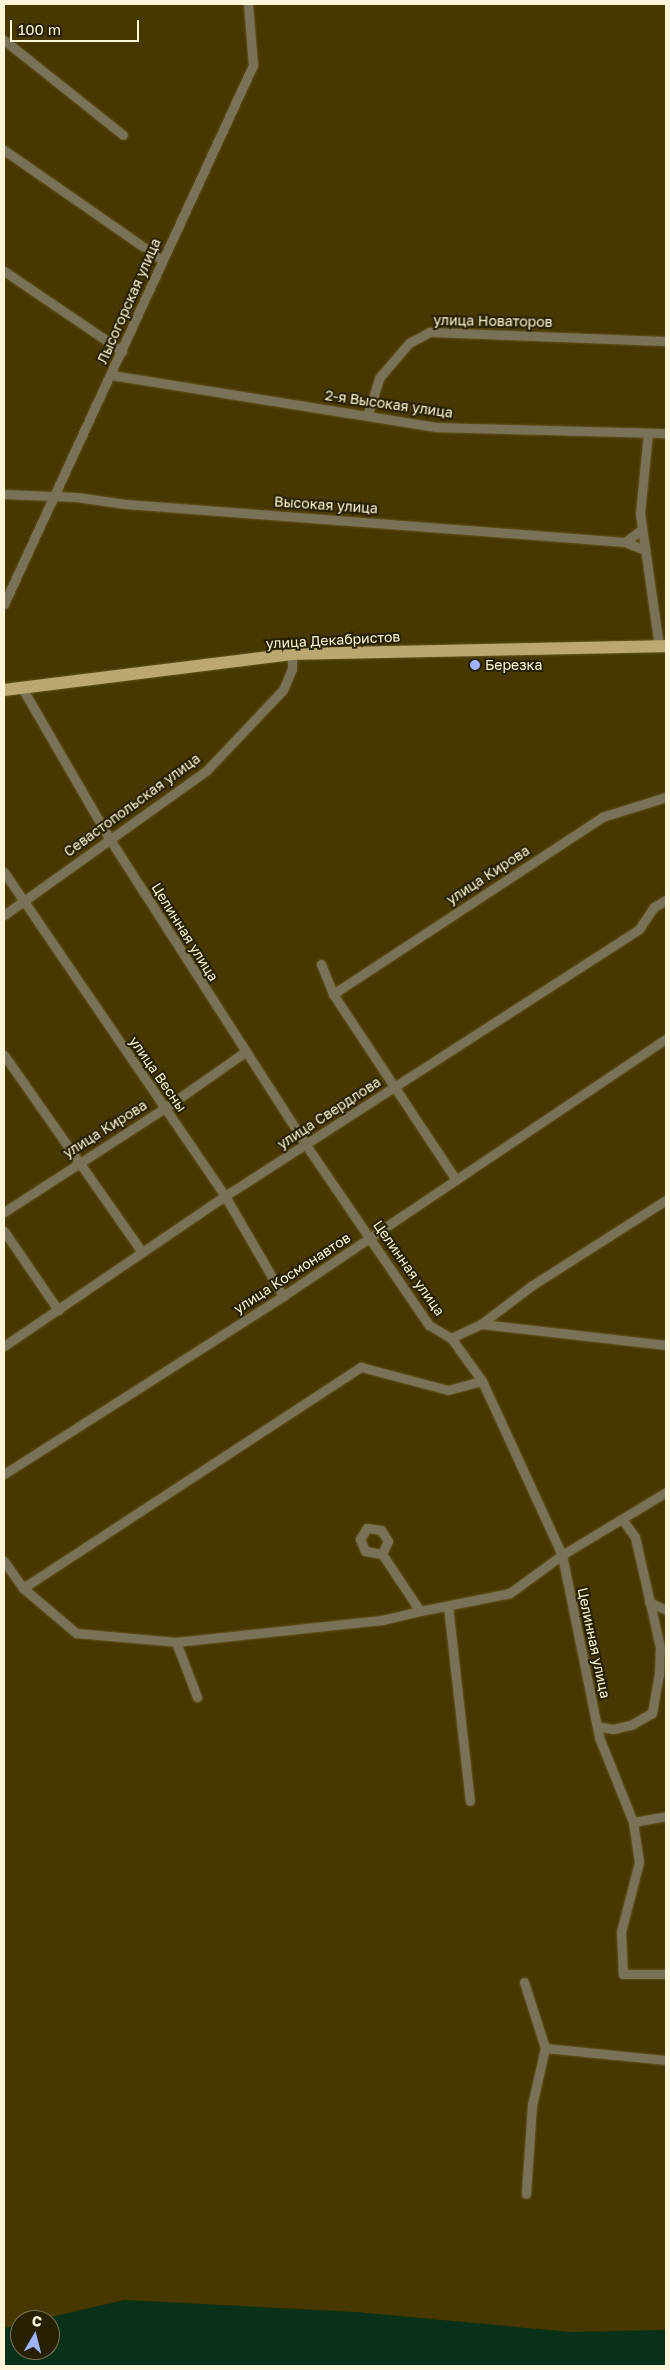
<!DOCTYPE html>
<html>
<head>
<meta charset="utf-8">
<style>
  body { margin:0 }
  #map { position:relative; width:670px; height:2370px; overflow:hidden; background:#473800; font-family:"Golos Text",sans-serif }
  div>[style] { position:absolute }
  .water>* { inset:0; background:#093018 }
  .roads { filter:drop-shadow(0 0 1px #645623) drop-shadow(0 0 1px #645623) }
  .minor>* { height:9px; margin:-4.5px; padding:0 4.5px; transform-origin:4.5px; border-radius:4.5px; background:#7a7257 }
  .primary>* { height:12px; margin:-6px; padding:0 6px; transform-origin:6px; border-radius:6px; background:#baa870 }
  .dots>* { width:14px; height:14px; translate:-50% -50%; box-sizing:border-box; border:2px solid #282003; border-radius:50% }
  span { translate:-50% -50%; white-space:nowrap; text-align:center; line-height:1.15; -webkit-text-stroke:4px #282003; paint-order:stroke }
  .street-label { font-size:14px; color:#fdf5da }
  .poi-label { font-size:14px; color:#fdf5da }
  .left { translate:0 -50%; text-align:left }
  .frame { position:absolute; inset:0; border:5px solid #fdf5da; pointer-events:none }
  .north { position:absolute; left:10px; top:2310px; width:50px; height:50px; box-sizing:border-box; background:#282003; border:1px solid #7d7559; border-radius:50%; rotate:8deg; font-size:14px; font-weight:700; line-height:20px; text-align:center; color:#fdf5da }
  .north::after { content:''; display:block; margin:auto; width:18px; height:22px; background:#a0b3fd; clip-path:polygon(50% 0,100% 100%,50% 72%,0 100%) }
  .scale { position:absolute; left:10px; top:20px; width:129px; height:22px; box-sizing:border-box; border:2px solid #fdf5da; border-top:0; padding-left:6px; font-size:15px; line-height:18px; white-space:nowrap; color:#fdf5da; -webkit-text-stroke:4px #282003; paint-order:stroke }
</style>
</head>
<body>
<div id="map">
  <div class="water">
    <div style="clip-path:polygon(124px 2300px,356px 2312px,571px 2332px,666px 2330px,666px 2366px,4px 2366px,4px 2328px,20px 2325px,20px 2350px,50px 2350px,50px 2320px,39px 2320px)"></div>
  </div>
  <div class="roads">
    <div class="minor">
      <div style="left:4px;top:40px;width:152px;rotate:38.6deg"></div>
      <div style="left:4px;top:150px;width:193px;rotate:34.8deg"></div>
      <div style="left:4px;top:271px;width:143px;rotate:34.1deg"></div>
      <div style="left:111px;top:375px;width:329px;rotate:9.1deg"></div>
      <div style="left:436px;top:427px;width:230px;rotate:1.5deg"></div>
      <div style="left:367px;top:416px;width:40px;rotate:-72deg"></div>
      <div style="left:379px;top:378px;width:46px;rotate:-49.4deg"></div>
      <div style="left:409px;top:343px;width:24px;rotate:-28deg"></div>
      <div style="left:430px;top:332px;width:236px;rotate:2.2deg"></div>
      <div style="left:648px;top:433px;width:80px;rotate:95.7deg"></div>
      <div style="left:640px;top:513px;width:134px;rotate:81.9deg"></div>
      <div style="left:4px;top:494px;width:72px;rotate:2.4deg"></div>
      <div style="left:76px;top:497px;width:50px;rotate:8deg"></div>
      <div style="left:126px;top:504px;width:500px;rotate:4.35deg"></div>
      <div style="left:625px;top:542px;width:22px;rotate:22deg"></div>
      <div style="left:625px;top:542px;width:21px;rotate:-37deg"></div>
      <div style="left:4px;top:604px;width:594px;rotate:-65.2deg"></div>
      <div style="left:253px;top:65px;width:61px;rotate:-94.7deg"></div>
      <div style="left:22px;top:688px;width:173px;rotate:59.9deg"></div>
      <div style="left:109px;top:838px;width:365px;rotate:57.3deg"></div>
      <div style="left:306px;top:1145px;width:218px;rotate:55.7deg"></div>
      <div style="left:429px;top:1325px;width:26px;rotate:31deg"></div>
      <div style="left:451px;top:1338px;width:53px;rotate:54.2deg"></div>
      <div style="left:482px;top:1381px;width:192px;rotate:65.3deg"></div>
      <div style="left:562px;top:1555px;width:186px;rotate:78.5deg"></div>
      <div style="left:599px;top:1737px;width:92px;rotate:68.2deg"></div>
      <div style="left:633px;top:1822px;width:40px;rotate:81.5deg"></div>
      <div style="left:639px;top:1862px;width:72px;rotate:104.4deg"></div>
      <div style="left:621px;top:1932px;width:42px;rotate:87.3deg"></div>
      <div style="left:623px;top:1974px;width:43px"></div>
      <div style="left:4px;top:872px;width:392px;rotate:55.7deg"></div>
      <div style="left:225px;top:1196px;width:116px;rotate:59.9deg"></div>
      <div style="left:4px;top:915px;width:249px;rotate:-35.5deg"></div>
      <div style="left:207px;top:770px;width:110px;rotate:-46.5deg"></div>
      <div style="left:283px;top:690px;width:23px;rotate:-67deg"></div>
      <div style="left:292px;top:669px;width:15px;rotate:-90deg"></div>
      <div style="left:321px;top:964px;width:32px;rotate:68deg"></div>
      <div style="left:333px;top:994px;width:223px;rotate:56.5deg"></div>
      <div style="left:333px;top:994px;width:322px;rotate:-33.3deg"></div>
      <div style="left:602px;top:817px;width:67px;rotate:-17.4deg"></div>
      <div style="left:4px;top:1055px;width:241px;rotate:55deg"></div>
      <div style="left:4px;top:1212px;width:192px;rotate:-32.9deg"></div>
      <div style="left:165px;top:1108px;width:98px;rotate:-35deg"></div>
      <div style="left:4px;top:1231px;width:96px;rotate:55.6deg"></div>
      <div style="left:481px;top:1324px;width:186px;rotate:6.5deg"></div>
      <div style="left:451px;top:1338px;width:33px;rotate:-25deg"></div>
      <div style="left:481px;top:1324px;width:63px;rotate:-37.2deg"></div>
      <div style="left:531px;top:1286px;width:160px;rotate:-32.5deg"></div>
      <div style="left:4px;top:1346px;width:267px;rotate:-34.2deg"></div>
      <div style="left:225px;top:1196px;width:493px;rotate:-32.8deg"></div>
      <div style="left:639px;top:929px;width:27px;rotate:-56deg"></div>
      <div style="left:654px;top:907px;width:14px;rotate:-30deg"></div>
      <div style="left:4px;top:1474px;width:331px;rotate:-32.5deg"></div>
      <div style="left:283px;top:1296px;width:461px;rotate:-33.9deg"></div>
      <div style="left:4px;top:1561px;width:33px;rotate:55deg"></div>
      <div style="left:23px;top:1588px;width:70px;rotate:40.3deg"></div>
      <div style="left:76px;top:1633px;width:100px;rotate:5.1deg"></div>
      <div style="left:176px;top:1642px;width:207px;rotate:-6.1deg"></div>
      <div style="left:382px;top:1620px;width:39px;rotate:-13deg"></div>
      <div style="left:420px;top:1611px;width:69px;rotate:-123.7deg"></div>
      <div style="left:382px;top:1554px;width:17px;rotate:-170deg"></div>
      <div style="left:365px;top:1551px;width:13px;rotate:-113deg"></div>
      <div style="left:360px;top:1539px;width:13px;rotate:-58deg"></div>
      <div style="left:367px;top:1528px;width:14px;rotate:8deg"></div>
      <div style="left:381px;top:1530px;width:13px;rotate:58deg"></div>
      <div style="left:388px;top:1541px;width:14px;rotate:115deg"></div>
      <div style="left:23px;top:1588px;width:404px;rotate:-33.2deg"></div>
      <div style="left:361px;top:1367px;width:90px;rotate:14.8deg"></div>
      <div style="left:448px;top:1390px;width:35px;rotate:-15deg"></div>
      <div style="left:649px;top:1602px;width:19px;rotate:25deg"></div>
      <div style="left:448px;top:1606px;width:196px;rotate:83.6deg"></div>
      <div style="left:420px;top:1611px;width:92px;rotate:-11.3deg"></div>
      <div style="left:510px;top:1593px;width:64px;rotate:-36.2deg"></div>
      <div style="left:562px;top:1555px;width:122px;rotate:-31.2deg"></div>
      <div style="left:176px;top:1642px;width:59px;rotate:69.1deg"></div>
      <div style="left:597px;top:1726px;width:16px;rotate:11deg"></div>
      <div style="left:613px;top:1729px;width:18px;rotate:-13deg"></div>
      <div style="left:631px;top:1725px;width:24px;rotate:-30deg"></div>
      <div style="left:652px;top:1713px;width:39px;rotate:-80deg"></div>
      <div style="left:659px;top:1675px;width:28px;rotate:-88deg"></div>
      <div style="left:660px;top:1647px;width:113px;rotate:-102.8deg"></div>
      <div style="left:635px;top:1537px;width:22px;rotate:-126deg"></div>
      <div style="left:633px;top:1822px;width:34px;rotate:-10deg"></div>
      <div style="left:524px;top:1982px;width:69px;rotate:72.3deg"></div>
      <div style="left:545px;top:2048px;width:58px;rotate:102.8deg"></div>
      <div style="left:532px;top:2105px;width:89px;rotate:93.9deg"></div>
      <div style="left:545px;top:2048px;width:122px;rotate:5.7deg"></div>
    </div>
    <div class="primary">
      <div style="left:4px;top:690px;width:290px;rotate:-7.1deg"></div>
      <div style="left:292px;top:654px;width:374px;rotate:-1.2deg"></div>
    </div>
  </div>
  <div class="dots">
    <div style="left:475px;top:665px;background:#a0b3fd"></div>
  </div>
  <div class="street-label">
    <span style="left:129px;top:301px;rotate:-66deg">Лысогорская улица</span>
    <span style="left:493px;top:321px;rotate:1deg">улица Новаторов</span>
    <span style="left:389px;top:404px;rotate:8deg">2-я Высокая улица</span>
    <span style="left:326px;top:505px;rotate:4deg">Высокая улица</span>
    <span style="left:333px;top:640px;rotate:-3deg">улица Декабристов</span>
    <span style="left:132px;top:805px;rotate:-36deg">Севастопольская улица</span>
    <span style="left:488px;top:875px;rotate:-33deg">улица Кирова</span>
    <span style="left:185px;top:932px;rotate:58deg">Целинная улица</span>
    <span style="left:158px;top:1074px;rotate:55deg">улица Весны</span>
    <span style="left:329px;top:1113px;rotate:-33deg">улица Свердлова</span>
    <span style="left:105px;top:1129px;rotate:-32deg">улица Кирова</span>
    <span style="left:409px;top:1268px;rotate:55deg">Целинная улица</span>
    <span style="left:292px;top:1273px;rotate:-33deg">улица Космонавтов</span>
    <span style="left:594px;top:1643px;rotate:78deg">Целинная улица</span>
  </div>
  <div class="poi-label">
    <span class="left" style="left:485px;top:665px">Березка</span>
  </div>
  <div class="frame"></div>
  <div class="north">С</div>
  <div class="scale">100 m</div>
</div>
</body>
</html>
